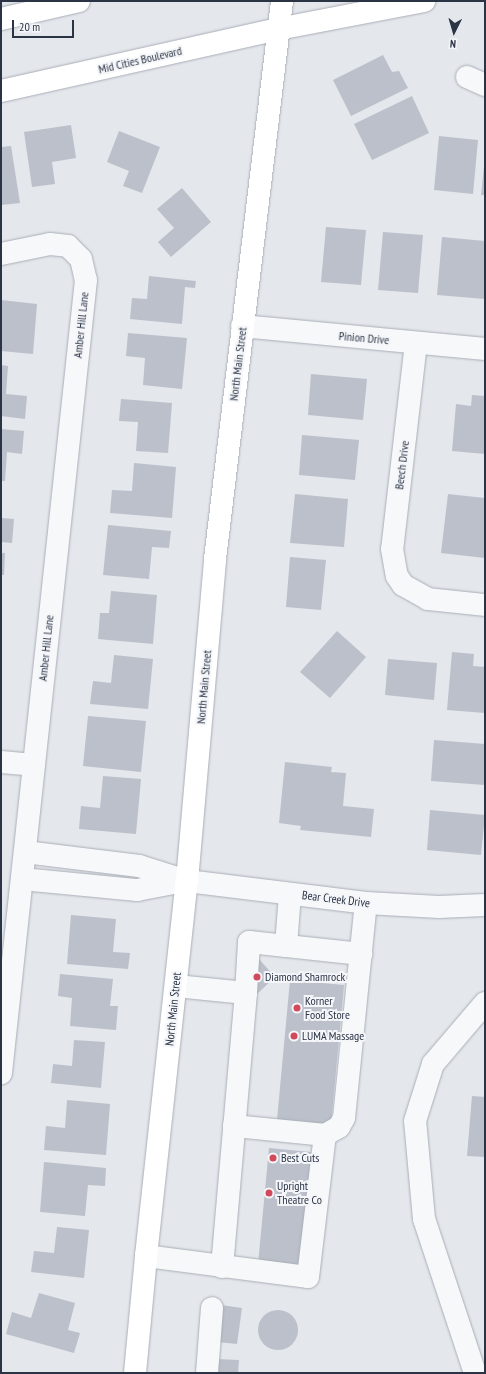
<!DOCTYPE html>
<html>
<head>
<meta charset="utf-8">
<style>
  body { margin:0 }
  #map { position:relative; width:486px; height:1374px; overflow:hidden; background:#e4e7ec; font-family:"PT Sans Narrow",sans-serif }
  div>[style] { position:absolute }
  .building>* { inset:0; background:#bbc0ca }
  .round { border-radius:50% }
  .roads { filter:drop-shadow(0 0 1px #a9aeb7) drop-shadow(0 0 1px #a9aeb7) }
  .minor>* { height:22px; margin:-11px; padding:0 11px; transform-origin:11px; border-radius:11px; background:#f7f8fa }
  .major>* { height:22px; margin:-11px; padding:0 11px; transform-origin:11px; border-radius:11px; background:#fff }
  .dots>* { width:11px; height:11px; translate:-50% -50%; box-sizing:border-box; border:2px solid #f4f6f9; border-radius:50% }
  span { translate:-50% -50%; white-space:nowrap; text-align:center; line-height:1.15; -webkit-text-stroke:4px #f4f6f9; paint-order:stroke }
  .street-label { font-size:12px; color:#2b3445 }
  .poi-label { font-size:12px; color:#2b3445 }
  .left { translate:0 -50%; text-align:left }
  .frame { position:absolute; inset:0; border:2px solid #2b3445; pointer-events:none }
  .north { position:absolute; left:434px; top:12px; width:40px; height:40px; -webkit-text-stroke:3px #f4f6f9; paint-order:stroke; rotate:185deg; font-size:11px; font-weight:700; line-height:16px; text-align:center; color:#2b3445 }
  .north::after { content:''; display:block; margin:auto; width:14px; height:18px; background:#2b3445; clip-path:polygon(50% 0,100% 100%,50% 72%,0 100%) }
  .scale { position:absolute; left:12px; top:20px; width:62px; height:18px; box-sizing:border-box; border:2px solid #2b3445; border-top:0; padding-left:5px; font-size:12px; line-height:14px; white-space:nowrap; color:#2b3445; -webkit-text-stroke:3px #f4f6f9; paint-order:stroke }
</style>
</head>
<body>
<div id="map">
  <div class="building">
    <div style="clip-path:polygon(383px 55px,392px 72px,399px 71px,408px 88px,351px 116px,333px 80px)"></div>
    <div style="clip-path:polygon(412px 96px,429px 133px,372px 160px,354px 124px)"></div>
    <div style="clip-path:polygon(71px 125px,76px 158px,52px 162px,55px 184px,32px 187px,24px 132px)"></div>
    <div style="clip-path:polygon(119px 131px,160px 147px,142px 193px,123px 186px,129px 171px,107px 162px)"></div>
    <div style="clip-path:polygon(439px 136px,478px 140px,473px 194px,434px 190px)"></div>
    <div style="clip-path:polygon(11px 146px,20px 203px,1px 205px,1px 147px)"></div>
    <div style="clip-path:polygon(484px 166px,485px 166px,485px 195px,481px 195px)"></div>
    <div style="clip-path:polygon(182px 188px,211px 222px,171px 257px,158px 242px,174px 228px,157px 209px)"></div>
    <div style="clip-path:polygon(326px 227px,366px 230px,361px 285px,321px 282px)"></div>
    <div style="clip-path:polygon(383px 232px,423px 235px,418px 293px,378px 290px)"></div>
    <div style="clip-path:polygon(442px 237px,485px 241px,485px 299px,437px 295px)"></div>
    <div style="clip-path:polygon(149px 276px,196px 281px,195px 288px,185px 287px,182px 324px,130px 319px,132px 298px,147px 299px)"></div>
    <div style="clip-path:polygon(1px 300px,37px 304px,33px 354px,1px 351px)"></div>
    <div style="clip-path:polygon(128px 333px,187px 338px,182px 389px,143px 385px,145px 358px,126px 356px)"></div>
    <div style="clip-path:polygon(1px 365px,8px 366px,6px 394px,27px 396px,25px 419px,1px 416px)"></div>
    <div style="clip-path:polygon(311px 374px,367px 379px,363px 420px,308px 415px)"></div>
    <div style="clip-path:polygon(472px 395px,485px 396px,485px 454px,452px 451px,456px 404px,471px 406px)"></div>
    <div style="clip-path:polygon(121px 399px,172px 403px,168px 453px,136px 451px,138px 422px,119px 421px)"></div>
    <div style="clip-path:polygon(1px 429px,24px 431px,22px 454px,7px 452px,5px 481px,1px 481px)"></div>
    <div style="clip-path:polygon(302px 435px,359px 440px,355px 480px,299px 475px)"></div>
    <div style="clip-path:polygon(134px 463px,176px 467px,172px 518px,110px 513px,112px 490px,132px 491px)"></div>
    <div style="clip-path:polygon(295px 494px,348px 499px,344px 547px,290px 543px)"></div>
    <div style="clip-path:polygon(448px 494px,485px 498px,485px 558px,441px 553px)"></div>
    <div style="clip-path:polygon(1px 518px,14px 519px,12px 543px,1px 542px)"></div>
    <div style="clip-path:polygon(108px 525px,171px 531px,169px 548px,152px 547px,149px 579px,103px 575px)"></div>
    <div style="clip-path:polygon(1px 553px,5px 553px,4px 575px,1px 575px)"></div>
    <div style="clip-path:polygon(290px 557px,326px 560px,321px 610px,286px 607px)"></div>
    <div style="clip-path:polygon(111px 591px,157px 595px,153px 644px,98px 639px,100px 613px,109px 613px)"></div>
    <div style="clip-path:polygon(337px 631px,366px 657px,330px 698px,300px 672px)"></div>
    <div style="clip-path:polygon(452px 652px,474px 654px,473px 666px,485px 667px,485px 713px,447px 710px)"></div>
    <div style="clip-path:polygon(114px 655px,153px 659px,148px 709px,90px 704px,93px 681px,111px 683px)"></div>
    <div style="clip-path:polygon(388px 659px,437px 663px,434px 700px,385px 695px)"></div>
    <div style="clip-path:polygon(88px 716px,146px 721px,141px 772px,83px 766px)"></div>
    <div style="clip-path:polygon(434px 740px,485px 744px,485px 785px,431px 781px)"></div>
    <div style="clip-path:polygon(285px 762px,332px 767px,331px 772px,346px 773px,343px 806px,374px 809px,371px 837px,300px 830px,301px 826px,279px 823px)"></div>
    <div style="clip-path:polygon(103px 776px,141px 779px,136px 834px,79px 829px,81px 806px,100px 808px)"></div>
    <div style="clip-path:polygon(430px 810px,485px 815px,481px 855px,427px 850px)"></div>
    <div style="clip-path:polygon(71px 915px,116px 919px,113px 952px,130px 953px,128px 969px,67px 964px)"></div>
    <div style="clip-path:polygon(259px 959px,275px 977px,257px 994px,240px 976px)"></div>
    <div style="clip-path:polygon(60px 974px,113px 979px,110px 1006px,118px 1006px,116px 1030px,70px 1026px,72px 998px,58px 996px)"></div>
    <div style="clip-path:polygon(290px 980px,344px 985px,331px 1124px,277px 1120px)"></div>
    <div style="clip-path:polygon(74px 1040px,105px 1042px,101px 1088px,51px 1083px,53px 1064px,72px 1066px)"></div>
    <div style="clip-path:polygon(472px 1096px,485px 1097px,485px 1157px,467px 1156px)"></div>
    <div style="clip-path:polygon(67px 1100px,110px 1104px,106px 1155px,44px 1150px,46px 1126px,65px 1128px)"></div>
    <div style="clip-path:polygon(269px 1148px,311px 1152px,301px 1268px,258px 1264px)"></div>
    <div style="clip-path:polygon(44px 1162px,106px 1168px,105px 1186px,88px 1185px,85px 1216px,40px 1212px)"></div>
    <div style="clip-path:polygon(57px 1227px,89px 1230px,84px 1278px,31px 1272px,34px 1251px,54px 1253px)"></div>
    <div style="clip-path:polygon(39px 1293px,75px 1303px,68px 1330px,80px 1333px,74px 1353px,6px 1334px,12px 1312px,31px 1318px)"></div>
    <div style="clip-path:polygon(221px 1305px,242px 1308px,237px 1344px,217px 1342px)"></div>
    <div class="round" style="left:258px;top:1310px;width:40px;height:40px"></div>
    <div style="clip-path:polygon(216px 1359px,239px 1360px,238px 1373px,215px 1373px)"></div>
  </div>
  <div class="roads">
    <div class="minor">
      <div style="left:467px;top:77px;width:20px;rotate:24deg"></div>
      <div style="left:1px;top:254px;width:50px;rotate:-11.5deg"></div>
      <div style="left:50px;top:244px;width:18px;rotate:6deg"></div>
      <div style="left:68px;top:246px;width:18px;rotate:45deg"></div>
      <div style="left:81px;top:259px;width:22px;rotate:77deg"></div>
      <div style="left:86px;top:280px;width:798px;rotate:96.12deg"></div>
      <div style="left:242px;top:326px;width:244px;rotate:5.4deg"></div>
      <div style="left:416px;top:343px;width:207px;rotate:96.6deg"></div>
      <div style="left:392px;top:549px;width:27px;rotate:80deg"></div>
      <div style="left:397px;top:576px;width:11px;rotate:56deg"></div>
      <div style="left:403px;top:585px;width:29px;rotate:29deg"></div>
      <div style="left:428px;top:599px;width:57px;rotate:6deg"></div>
      <div style="left:1px;top:762px;width:33px;rotate:5deg"></div>
      <div style="left:25px;top:852px;width:115px;rotate:7deg"></div>
      <div style="left:139px;top:866px;width:50px;rotate:17.4deg"></div>
      <div style="left:187px;top:881px;width:180px;rotate:7deg"></div>
      <div style="left:366px;top:903px;width:73px;rotate:3.1deg"></div>
      <div style="left:439px;top:907px;width:46px;rotate:-2.5deg"></div>
      <div style="left:22px;top:879px;width:116px;rotate:5.5deg"></div>
      <div style="left:137px;top:890px;width:48px;rotate:-10.8deg"></div>
      <div style="left:286px;top:946px;width:52px;rotate:-85.6deg"></div>
      <div style="left:176px;top:986px;width:70px;rotate:5.7deg"></div>
      <div style="left:246px;top:993px;width:51px;rotate:-86.6deg"></div>
      <div style="left:249px;top:942px;width:113px;rotate:6.1deg"></div>
      <div style="left:234px;top:1126px;width:91px;rotate:5.6deg"></div>
      <div style="left:146px;top:1256px;width:163px;rotate:7.4deg"></div>
      <div style="left:308px;top:1277px;width:143px;rotate:-83.2deg"></div>
      <div style="left:325px;top:1135px;width:16px;rotate:-30deg"></div>
      <div style="left:339px;top:1127px;width:10px;rotate:-61deg"></div>
      <div style="left:344px;top:1118px;width:216px;rotate:-84.2deg"></div>
      <div style="left:222px;top:1267px;width:275px;rotate:-85deg"></div>
      <div style="left:207px;top:1373px;width:65px;rotate:-85.6deg"></div>
      <div style="left:475px;top:1373px;width:162px;rotate:-108.3deg"></div>
      <div style="left:424px;top:1219px;width:98px;rotate:-95.2deg"></div>
      <div style="left:415px;top:1121px;width:60px;rotate:-72.5deg"></div>
      <div style="left:433px;top:1064px;width:80px;rotate:-49.6deg"></div>
    </div>
    <div class="major">
      <div style="left:1px;top:19px;width:80px;rotate:-13deg"></div>
      <div style="left:1px;top:91px;width:284px;rotate:-12.6deg"></div>
      <div style="left:278px;top:29px;width:149px;rotate:-10.9deg"></div>
      <div style="left:135px;top:1373px;width:118px;rotate:-84.6deg"></div>
      <div style="left:146px;top:1256px;width:377px;rotate:-83.8deg"></div>
      <div style="left:187px;top:881px;width:323px;rotate:-85deg"></div>
      <div style="left:215px;top:559px;width:562px;rotate:-83.15deg"></div>
    </div>
  </div>
  <div class="dots">
    <div style="left:257px;top:977px;background:#d1495b"></div>
    <div style="left:297px;top:1008px;background:#d1495b"></div>
    <div style="left:294px;top:1036px;background:#d1495b"></div>
    <div style="left:273px;top:1158px;background:#d1495b"></div>
    <div style="left:269px;top:1193px;background:#d1495b"></div>
  </div>
  <div class="street-label">
    <span style="left:140px;top:60px;rotate:-13deg">Mid Cities Boulevard</span>
    <span style="left:81px;top:325px;rotate:-84deg">Amber Hill Lane</span>
    <span style="left:364px;top:338px;rotate:5deg">Pinion Drive</span>
    <span style="left:238px;top:364px;rotate:-83deg">North Main Street</span>
    <span style="left:402px;top:465px;rotate:-83deg">Beech Drive</span>
    <span style="left:46px;top:648px;rotate:-84deg">Amber Hill Lane</span>
    <span style="left:204px;top:687px;rotate:-85deg">North Main Street</span>
    <span style="left:336px;top:899px;rotate:7deg">Bear Creek Drive</span>
    <span style="left:173px;top:1009px;rotate:-84deg">North Main Street</span>
  </div>
  <div class="poi-label">
    <span class="left" style="left:265px;top:977px">Diamond Shamrock</span>
    <span class="left" style="left:305px;top:1008px">Korner<br>Food Store</span>
    <span class="left" style="left:302px;top:1036px">LUMA Massage</span>
    <span class="left" style="left:281px;top:1158px">Best Cuts</span>
    <span class="left" style="left:277px;top:1193px">Upright<br>Theatre Co</span>
  </div>
  <div class="frame"></div>
  <div class="north">N</div>
  <div class="scale">20 m</div>
</div>
</body>
</html>
